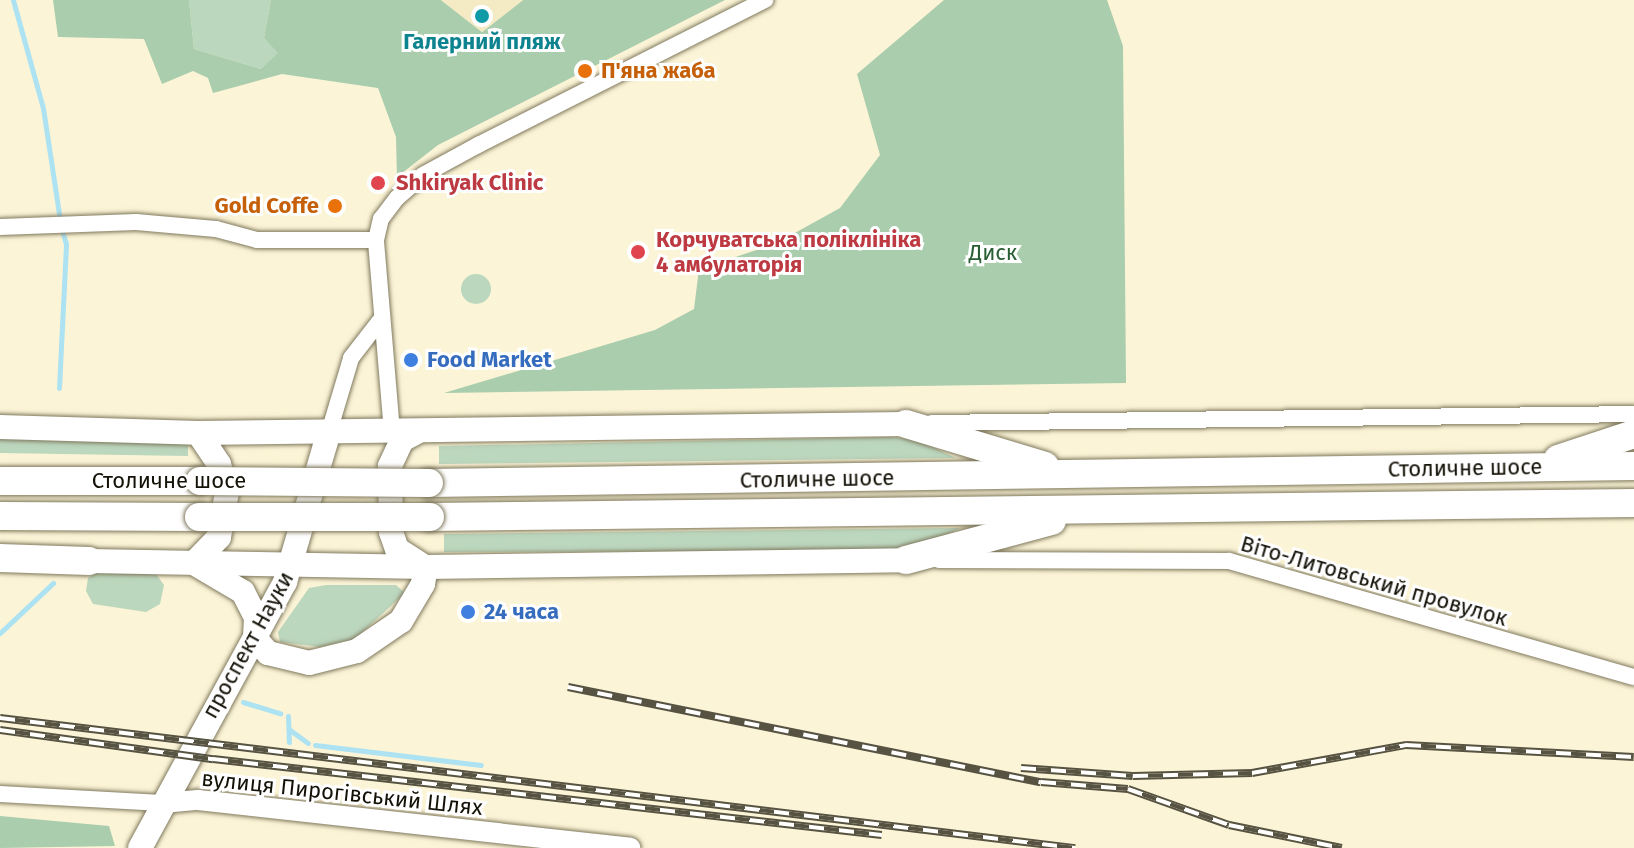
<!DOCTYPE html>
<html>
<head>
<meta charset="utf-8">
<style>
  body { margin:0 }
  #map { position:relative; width:1634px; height:848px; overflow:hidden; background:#fbf4d6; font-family:"Fira Sans",sans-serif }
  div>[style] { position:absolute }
  .green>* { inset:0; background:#bbd7be }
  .round { border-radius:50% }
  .forest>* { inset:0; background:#a9cdad }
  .sand>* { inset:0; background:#f4eac4 }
  .stream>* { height:5px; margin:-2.5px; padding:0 2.5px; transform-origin:2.5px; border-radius:2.5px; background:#ace2f2 }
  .roads { filter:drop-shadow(0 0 2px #80795e) drop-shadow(0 0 2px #80795e) }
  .minor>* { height:16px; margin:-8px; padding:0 8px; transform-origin:8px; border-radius:8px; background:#fff }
  .tertiary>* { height:20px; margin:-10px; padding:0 10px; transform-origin:10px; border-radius:10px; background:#fff }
  .secondary>* { height:24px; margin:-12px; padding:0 12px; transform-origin:12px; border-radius:12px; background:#fff }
  .trunk>* { height:28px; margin:-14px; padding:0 14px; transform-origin:14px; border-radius:14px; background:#fff }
  .rail>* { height:8px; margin-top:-4px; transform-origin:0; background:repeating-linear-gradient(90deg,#fff 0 15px,#575343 0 30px); box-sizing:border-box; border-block:2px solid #575343 }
  .bridges { filter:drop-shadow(0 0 2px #80795e) drop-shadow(0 0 2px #80795e) }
  .trunk-bridge>* { height:28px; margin:-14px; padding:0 14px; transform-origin:14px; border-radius:14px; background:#fff }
  .dots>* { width:22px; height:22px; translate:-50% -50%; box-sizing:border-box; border:4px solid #fff; border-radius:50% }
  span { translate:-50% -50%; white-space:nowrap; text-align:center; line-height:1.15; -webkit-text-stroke:6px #fff; paint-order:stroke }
  .culture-label { font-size:22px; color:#0d838f; font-weight:700 }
  .food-label { font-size:22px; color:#c56008; font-weight:700 }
  .left { translate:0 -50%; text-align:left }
  .right { translate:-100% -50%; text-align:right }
  .health-label { font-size:22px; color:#be3a42; font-weight:700 }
  .park-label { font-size:22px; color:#2a5e33 }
  .shop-label { font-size:22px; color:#366cbe; font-weight:700 }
  .street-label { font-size:22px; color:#141107 }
</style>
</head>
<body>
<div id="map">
  <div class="green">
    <div style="clip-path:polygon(189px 0,271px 0,264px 38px,279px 53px,261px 69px,194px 49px)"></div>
    <div class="round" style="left:461px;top:274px;width:30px;height:30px"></div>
    <div style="clip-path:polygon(0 437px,188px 442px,188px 456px,0 453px)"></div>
    <div style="clip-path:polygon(892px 437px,917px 440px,956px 458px,439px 464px,439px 446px)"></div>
    <div style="clip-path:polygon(960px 528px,923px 547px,897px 551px,444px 552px,444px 534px)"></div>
    <div style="clip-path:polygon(96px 572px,156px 574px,164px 585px,160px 604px,146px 612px,93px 604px,86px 591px,88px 578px)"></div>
    <div style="clip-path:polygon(326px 585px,396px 585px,405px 593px,355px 639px,320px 647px,280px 642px,278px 632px,309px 588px)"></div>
  </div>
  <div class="forest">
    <div style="clip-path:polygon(53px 0,189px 0,194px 49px,261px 69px,278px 53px,264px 38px,271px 0,441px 0,482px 32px,523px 0,725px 0,438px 145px,397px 177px,396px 137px,378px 88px,282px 74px,213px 93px,208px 78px,193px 71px,162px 84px,144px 39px,58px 37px)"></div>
    <div style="clip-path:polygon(944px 0,1107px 0,1123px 46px,1126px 383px,444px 393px,655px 330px,694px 309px,699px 269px,775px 244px,840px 208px,880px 155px,857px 74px)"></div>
    <div style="clip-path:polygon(0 816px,109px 826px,115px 846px,0 848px)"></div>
  </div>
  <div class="sand">
    <div style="clip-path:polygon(441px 0,523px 0,482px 32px)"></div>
  </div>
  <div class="stream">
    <div style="left:13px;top:0;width:112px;rotate:74.5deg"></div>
    <div style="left:43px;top:108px;width:113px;rotate:81.4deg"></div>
    <div style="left:59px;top:388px;width:144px;rotate:-87.2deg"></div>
    <div style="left:66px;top:244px;width:15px;rotate:-106deg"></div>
    <div style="left:0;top:633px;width:73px;rotate:-43.3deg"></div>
    <div style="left:243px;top:702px;width:39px;rotate:17deg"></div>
    <div style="left:288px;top:716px;width:26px;rotate:88deg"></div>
    <div style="left:290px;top:730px;width:22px;rotate:36deg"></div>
    <div style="left:315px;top:745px;width:167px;rotate:6.9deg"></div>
  </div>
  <div class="roads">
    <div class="minor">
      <div style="left:0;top:227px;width:136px;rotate:-2.1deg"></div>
      <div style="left:136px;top:222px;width:80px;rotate:5deg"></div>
      <div style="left:216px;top:229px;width:42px;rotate:15deg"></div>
      <div style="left:257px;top:240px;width:119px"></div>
      <div style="left:932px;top:423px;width:702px;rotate:-0.73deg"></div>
      <div style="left:329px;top:432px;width:77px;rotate:-73.4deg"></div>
      <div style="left:351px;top:358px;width:51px;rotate:-52.2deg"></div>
      <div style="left:392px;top:432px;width:193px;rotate:-94.8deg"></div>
      <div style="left:376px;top:240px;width:22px;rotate:-77deg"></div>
      <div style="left:381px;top:219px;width:26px;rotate:-53deg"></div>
      <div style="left:397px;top:198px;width:35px;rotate:-41deg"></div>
      <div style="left:423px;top:175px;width:63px;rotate:-28.6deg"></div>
      <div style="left:478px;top:145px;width:322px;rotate:-26.8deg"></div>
      <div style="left:939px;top:560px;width:290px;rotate:0.2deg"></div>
      <div style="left:1229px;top:561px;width:421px;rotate:16deg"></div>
      <div style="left:0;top:794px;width:162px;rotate:3.2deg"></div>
    </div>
    <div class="tertiary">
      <div style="left:162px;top:803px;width:36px;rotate:-5deg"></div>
      <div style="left:198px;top:800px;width:435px;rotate:6.3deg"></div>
    </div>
    <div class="secondary">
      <div style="left:0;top:427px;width:198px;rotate:1.7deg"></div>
      <div style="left:198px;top:433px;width:708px;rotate:-0.73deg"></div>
      <div style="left:419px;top:431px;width:19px;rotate:152deg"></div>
      <div style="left:402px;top:440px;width:29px;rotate:115deg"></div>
      <div style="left:390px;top:466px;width:66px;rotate:89.1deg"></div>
      <div style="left:391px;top:532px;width:18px;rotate:71deg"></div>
      <div style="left:397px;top:549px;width:31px;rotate:33deg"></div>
      <div style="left:89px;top:561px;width:337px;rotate:1deg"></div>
      <div style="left:426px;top:567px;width:480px;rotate:-0.8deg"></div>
      <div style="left:194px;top:563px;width:36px;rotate:-46deg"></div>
      <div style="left:219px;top:537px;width:46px;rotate:-79.9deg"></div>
      <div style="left:227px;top:492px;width:29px;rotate:-106deg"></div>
      <div style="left:219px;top:464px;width:37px;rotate:-124deg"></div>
      <div style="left:197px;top:565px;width:53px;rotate:30.4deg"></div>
      <div style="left:243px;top:592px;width:29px;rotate:63deg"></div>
      <div style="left:256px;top:618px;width:20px;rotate:93deg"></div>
      <div style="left:255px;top:638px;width:20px;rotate:49deg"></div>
      <div style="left:268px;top:653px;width:42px;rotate:13.7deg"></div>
      <div style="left:309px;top:663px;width:49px;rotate:-14deg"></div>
      <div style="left:357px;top:651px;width:53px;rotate:-34.3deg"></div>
      <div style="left:401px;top:621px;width:43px;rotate:-59.3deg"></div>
      <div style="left:423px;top:584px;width:17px;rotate:-80deg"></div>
      <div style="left:140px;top:848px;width:303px;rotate:-61.4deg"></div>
      <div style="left:285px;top:582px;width:156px;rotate:-73.7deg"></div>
    </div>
    <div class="trunk">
      <div style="left:906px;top:424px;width:145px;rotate:16.8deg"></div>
      <div style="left:1558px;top:459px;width:80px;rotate:-18.2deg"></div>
      <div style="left:0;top:481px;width:200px"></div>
      <div style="left:429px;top:483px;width:1205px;rotate:-0.81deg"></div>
      <div style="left:0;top:516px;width:199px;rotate:0.3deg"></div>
      <div style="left:430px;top:517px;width:1204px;rotate:-0.67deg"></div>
      <div style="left:0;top:558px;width:89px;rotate:1.9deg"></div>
      <div style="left:906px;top:560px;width:151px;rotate:-15deg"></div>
    </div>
  </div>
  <div class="rail">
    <div style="left:568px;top:687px;width:482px;rotate:11.4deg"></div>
    <div style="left:1041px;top:782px;width:87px;rotate:4.6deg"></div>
    <div style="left:1128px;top:789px;width:107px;rotate:19.6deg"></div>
    <div style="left:1229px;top:825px;width:115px;rotate:11.5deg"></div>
    <div style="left:0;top:718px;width:1083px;rotate:6.9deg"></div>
    <div style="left:0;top:730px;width:215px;rotate:7.8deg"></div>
    <div style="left:213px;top:759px;width:673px;rotate:6.48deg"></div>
    <div style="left:1021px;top:768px;width:112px;rotate:4.1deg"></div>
    <div style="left:1133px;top:776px;width:119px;rotate:-1.4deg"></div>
    <div style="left:1252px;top:773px;width:157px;rotate:-10.3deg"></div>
    <div style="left:1406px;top:745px;width:228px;rotate:3deg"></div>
  </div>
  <div class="bridges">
    <div class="trunk-bridge">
      <div style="left:200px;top:481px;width:229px;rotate:0.5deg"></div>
      <div style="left:199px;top:517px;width:231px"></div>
    </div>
  </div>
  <div class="dots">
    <div style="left:482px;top:16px;background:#0f9aa8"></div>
    <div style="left:585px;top:71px;background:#e8710a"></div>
    <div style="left:378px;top:183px;background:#e0444e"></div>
    <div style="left:335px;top:206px;background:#e8710a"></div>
    <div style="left:638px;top:252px;background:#e0444e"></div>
    <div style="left:411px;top:360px;background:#3f7fe0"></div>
    <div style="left:468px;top:612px;background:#3f7fe0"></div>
  </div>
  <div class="culture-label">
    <span style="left:482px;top:42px">Галерний пляж</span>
  </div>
  <div class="food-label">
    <span class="left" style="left:601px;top:71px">П'яна жаба</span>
    <span class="right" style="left:319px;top:206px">Gold Coffe</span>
  </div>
  <div class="health-label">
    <span class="left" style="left:396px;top:183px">Shkiryak Clinic</span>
    <span class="left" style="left:656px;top:252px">Корчуватська поліклініка<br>4 амбулаторія</span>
  </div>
  <div class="park-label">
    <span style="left:993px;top:253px">Диск</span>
  </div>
  <div class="shop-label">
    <span class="left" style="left:427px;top:360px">Food Market</span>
    <span class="left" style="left:484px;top:612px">24 часа</span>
  </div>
  <div class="street-label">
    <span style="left:1465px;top:468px;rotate:-1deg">Столичне шосе</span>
    <span style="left:817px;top:479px;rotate:-1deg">Столичне шосе</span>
    <span style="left:169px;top:481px">Столичне шосе</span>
    <span style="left:1374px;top:581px;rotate:16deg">Віто-Литовський провулок</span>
    <span style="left:248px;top:645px;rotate:-61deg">проспект Науки</span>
    <span style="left:342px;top:793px;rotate:6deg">вулиця Пирогівський Шлях</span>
  </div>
</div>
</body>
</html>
